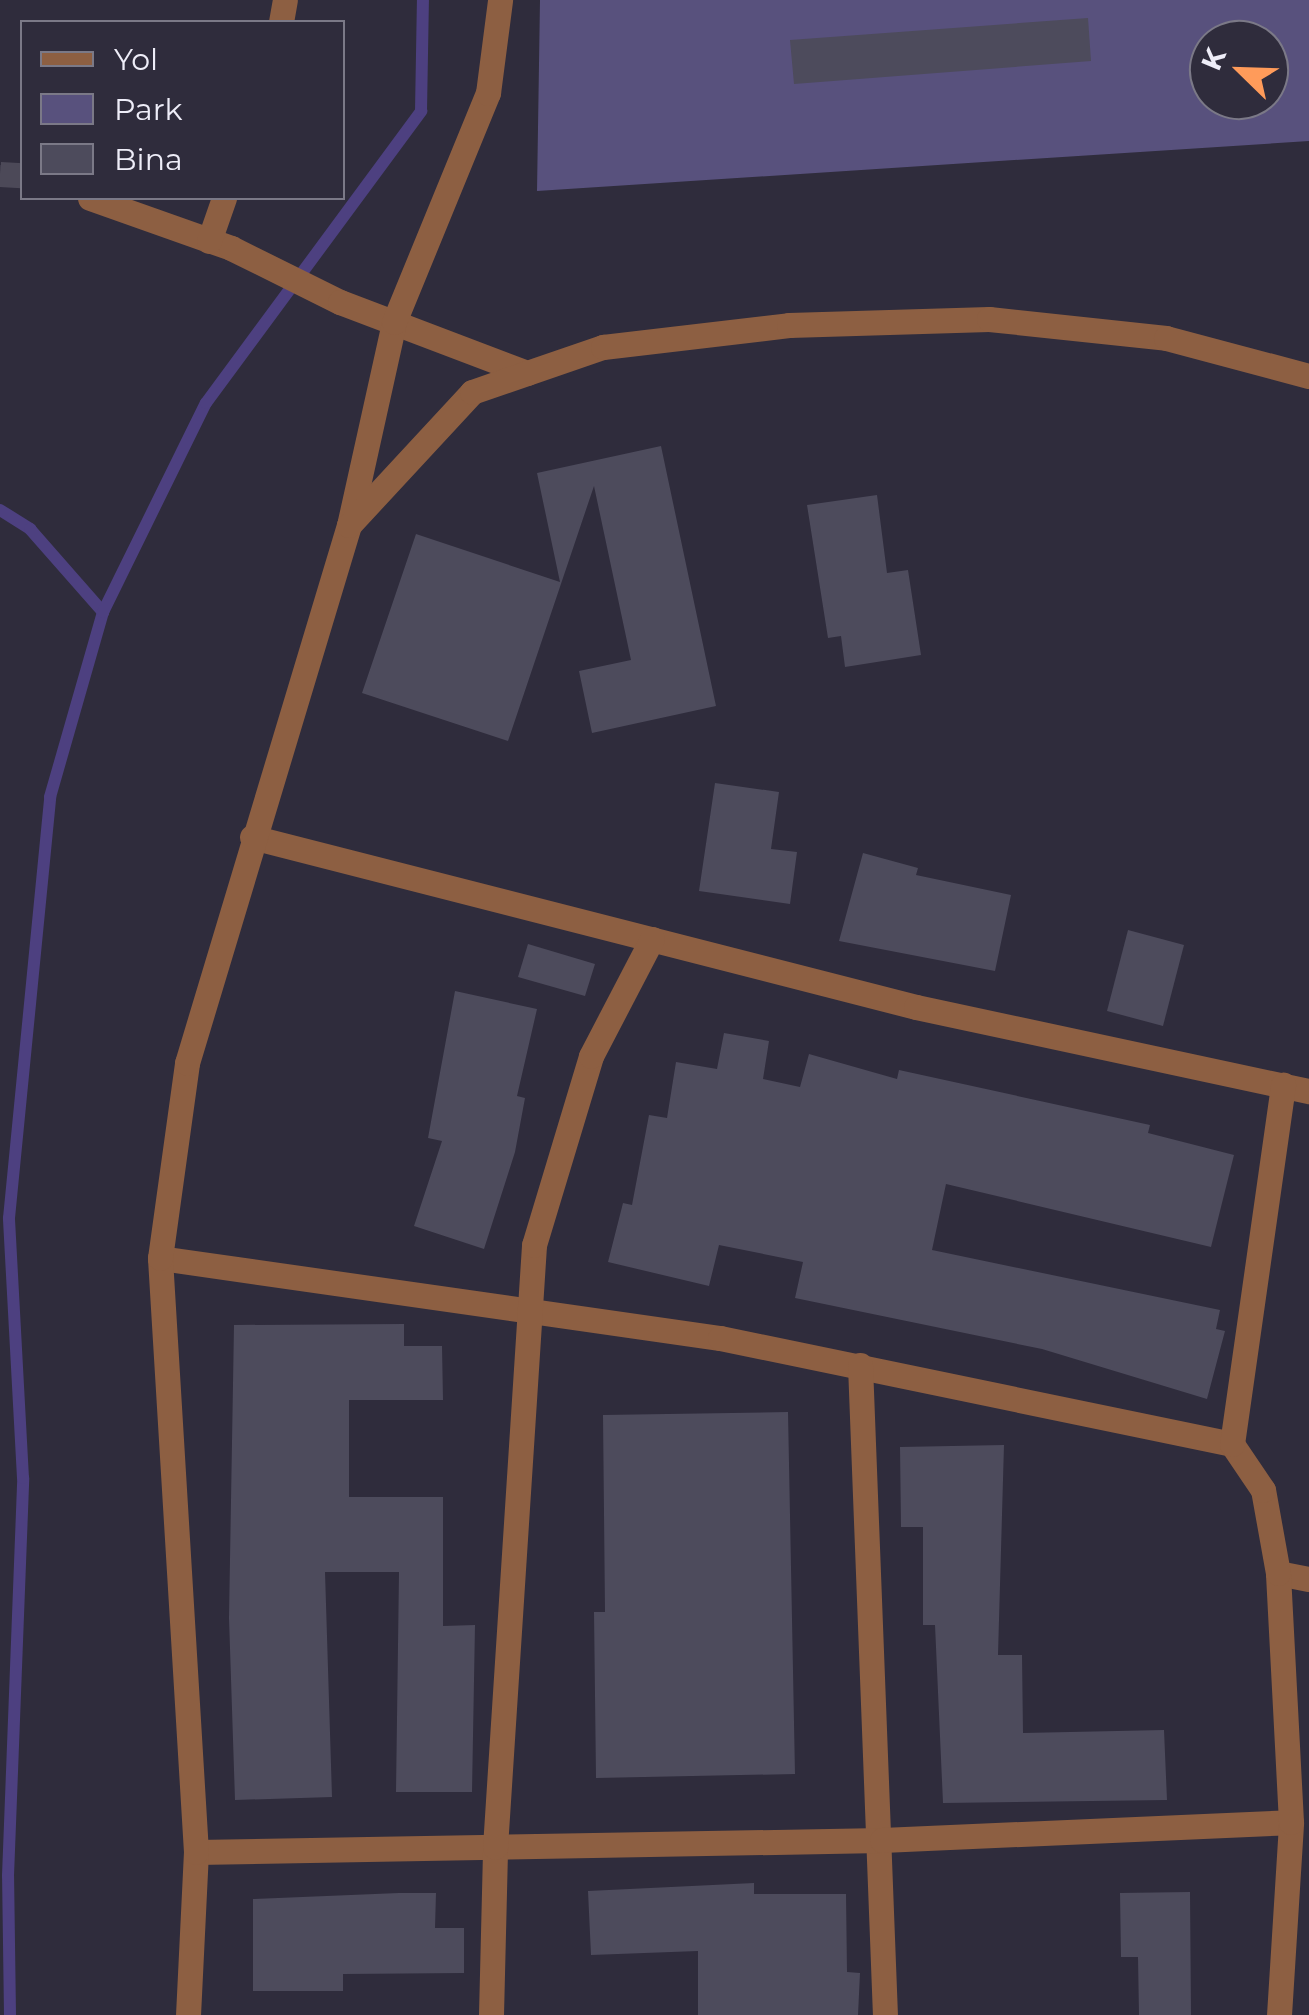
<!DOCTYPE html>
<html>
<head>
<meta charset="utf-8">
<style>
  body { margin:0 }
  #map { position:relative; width:1309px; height:2015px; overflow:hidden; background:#2f2c3c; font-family:Montserrat,sans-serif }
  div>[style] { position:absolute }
  .green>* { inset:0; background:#58517d }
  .stream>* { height:12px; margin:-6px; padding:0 6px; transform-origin:6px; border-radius:6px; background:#4d4080 }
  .building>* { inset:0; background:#4d4b5c }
  .minor-tunnel>* { height:25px; margin-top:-12.5px; transform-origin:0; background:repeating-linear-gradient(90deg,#4c4958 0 25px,transparent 0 37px) }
  .minor>* { height:25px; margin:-12.5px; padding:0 12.5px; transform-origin:12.5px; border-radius:12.5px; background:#8d5f42 }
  span { translate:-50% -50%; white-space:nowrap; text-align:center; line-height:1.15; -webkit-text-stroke:8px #2f2c3c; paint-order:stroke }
  .legend { position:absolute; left:20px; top:20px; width:325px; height:180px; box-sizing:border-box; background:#2f2c3c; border:2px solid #7b7987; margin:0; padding:12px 18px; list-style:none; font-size:30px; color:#eeedf8 }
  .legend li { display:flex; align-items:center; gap:20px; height:50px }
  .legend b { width:50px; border:2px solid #7b7987 }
  .north { position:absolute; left:1189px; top:20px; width:100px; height:100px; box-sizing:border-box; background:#2f2c3c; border:2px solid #7b7987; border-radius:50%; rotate:293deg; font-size:28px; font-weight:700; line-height:40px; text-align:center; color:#eeedf8 }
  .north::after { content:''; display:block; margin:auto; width:35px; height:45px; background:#ff9b5a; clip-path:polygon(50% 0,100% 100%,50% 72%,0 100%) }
</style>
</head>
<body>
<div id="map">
  <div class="green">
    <div style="clip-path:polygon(evenodd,540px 0,1309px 0,1309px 141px,537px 191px,540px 0,1209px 40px,1269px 40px,1269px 100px,1209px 100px,1209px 40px)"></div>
  </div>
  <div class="stream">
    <div style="left:0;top:510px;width:36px;rotate:32deg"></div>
    <div style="left:30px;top:529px;width:111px;rotate:48.7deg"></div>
    <div style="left:10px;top:2015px;width:139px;rotate:-90.8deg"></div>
    <div style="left:8px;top:1876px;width:398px;rotate:-87.8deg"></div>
    <div style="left:23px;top:1478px;width:260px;rotate:-93.1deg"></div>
    <div style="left:9px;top:1218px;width:423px;rotate:-84.4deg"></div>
    <div style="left:50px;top:797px;width:192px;rotate:-74deg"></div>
    <div style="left:103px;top:612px;width:233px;rotate:-63.8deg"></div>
    <div style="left:206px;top:403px;width:363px;rotate:-53.6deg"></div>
    <div style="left:421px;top:111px;width:111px;rotate:-89deg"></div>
  </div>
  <div class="building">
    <div style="clip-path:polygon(1088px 18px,1091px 61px,794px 84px,790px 40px)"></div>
    <div style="clip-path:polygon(661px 446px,716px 706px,592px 733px,579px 671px,631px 660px,594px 486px,508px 741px,362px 693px,416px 534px,560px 582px,537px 473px)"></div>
    <div style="clip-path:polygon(877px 495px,887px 573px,908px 570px,921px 655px,845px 667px,841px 636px,828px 638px,807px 505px)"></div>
    <div style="clip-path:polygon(715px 783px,779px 792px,771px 849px,797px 852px,790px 904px,699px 891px)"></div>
    <div style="clip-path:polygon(863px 853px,918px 868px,916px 875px,1011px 895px,995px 971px,839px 941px)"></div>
    <div style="clip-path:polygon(1128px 930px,1184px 945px,1163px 1026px,1107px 1011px)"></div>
    <div style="clip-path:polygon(528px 944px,595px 964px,585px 996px,518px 977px)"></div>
    <div style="clip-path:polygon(455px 991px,537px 1009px,517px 1096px,525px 1098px,515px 1152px,484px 1249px,414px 1226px,442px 1141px,428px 1138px)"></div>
    <div style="clip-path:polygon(724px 1033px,769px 1041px,763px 1079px,800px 1087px,809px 1054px,897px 1079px,899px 1070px,1150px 1125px,1148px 1133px,1234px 1155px,1211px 1247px,946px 1184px,932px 1250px,1220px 1310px,1216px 1329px,1225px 1331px,1207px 1399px,1042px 1349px,795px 1298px,803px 1262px,719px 1245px,709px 1286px,608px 1262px,623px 1203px,632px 1205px,649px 1115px,667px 1118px,676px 1062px,717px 1069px)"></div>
    <div style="clip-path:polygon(404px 1324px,404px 1346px,442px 1346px,443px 1400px,349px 1400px,349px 1497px,443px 1497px,443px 1626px,475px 1625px,472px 1792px,396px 1792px,399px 1572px,325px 1572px,332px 1797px,235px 1800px,229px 1618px,234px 1325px)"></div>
    <div style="clip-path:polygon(788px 1412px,795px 1774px,596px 1778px,594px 1612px,605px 1612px,603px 1415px)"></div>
    <div style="clip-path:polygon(1004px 1445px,998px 1655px,1022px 1655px,1023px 1733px,1164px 1730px,1167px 1800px,943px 1803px,935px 1625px,923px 1625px,923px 1527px,901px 1527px,900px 1447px)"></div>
    <div style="clip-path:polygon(754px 1883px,754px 1894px,846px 1894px,847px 1972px,860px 1973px,858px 2015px,698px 2015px,698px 1951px,591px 1955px,588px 1891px)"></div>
    <div style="clip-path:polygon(1190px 1892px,1191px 2015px,1139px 2015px,1138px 1957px,1121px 1957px,1120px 1893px)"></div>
    <div style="clip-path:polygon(399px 1893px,436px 1893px,435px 1928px,464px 1928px,464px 1973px,343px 1974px,343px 1991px,253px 1991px,253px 1899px)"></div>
  </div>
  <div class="minor-tunnel">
    <div style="left:0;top:174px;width:22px;rotate:3deg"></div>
  </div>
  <div class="minor">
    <div style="left:281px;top:22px;width:22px;rotate:-80deg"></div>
    <div style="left:90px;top:198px;width:150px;rotate:19.5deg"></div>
    <div style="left:231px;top:248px;width:122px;rotate:26.4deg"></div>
    <div style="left:340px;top:302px;width:200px;rotate:20.8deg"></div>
    <div style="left:209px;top:241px;width:46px;rotate:-70.8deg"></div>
    <div style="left:350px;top:521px;width:204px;rotate:-77.5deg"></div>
    <div style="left:394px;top:322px;width:248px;rotate:-67.7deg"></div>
    <div style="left:488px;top:93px;width:94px;rotate:-82.6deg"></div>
    <div style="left:252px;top:837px;width:685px;rotate:14.36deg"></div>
    <div style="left:916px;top:1007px;width:402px;rotate:12.1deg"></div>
    <div style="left:160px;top:1258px;width:566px;rotate:8.13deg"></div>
    <div style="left:720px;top:1338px;width:523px;rotate:11.7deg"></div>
    <div style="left:860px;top:1365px;width:650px;rotate:87.8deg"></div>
    <div style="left:1278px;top:1573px;width:32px;rotate:11deg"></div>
    <div style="left:196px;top:1852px;width:686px;rotate:-1deg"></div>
    <div style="left:882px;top:1840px;width:409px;rotate:-2.5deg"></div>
    <div style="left:188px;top:2015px;width:163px;rotate:-87.2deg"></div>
    <div style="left:196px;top:1852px;width:595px;rotate:-93.47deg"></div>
    <div style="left:160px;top:1258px;width:197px;rotate:-82.1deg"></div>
    <div style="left:187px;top:1063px;width:562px;rotate:-73.24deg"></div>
    <div style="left:349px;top:525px;width:181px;rotate:-47.2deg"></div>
    <div style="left:472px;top:392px;width:139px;rotate:-19deg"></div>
    <div style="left:603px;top:347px;width:187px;rotate:-6.7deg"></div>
    <div style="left:789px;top:325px;width:200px;rotate:-1.7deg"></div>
    <div style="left:989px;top:319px;width:178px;rotate:6.1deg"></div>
    <div style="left:1166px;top:338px;width:148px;rotate:14.9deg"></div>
    <div style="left:491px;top:2015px;width:168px;rotate:-88.6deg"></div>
    <div style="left:495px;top:1847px;width:603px;rotate:-86.29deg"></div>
    <div style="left:534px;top:1245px;width:197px;rotate:-73.2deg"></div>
    <div style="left:591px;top:1056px;width:132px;rotate:-62.5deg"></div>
    <div style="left:1279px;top:2015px;width:193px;rotate:-86.4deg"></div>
    <div style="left:1291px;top:1822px;width:249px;rotate:-93deg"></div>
    <div style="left:1278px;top:1573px;width:84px;rotate:-100.2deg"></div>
    <div style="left:1263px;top:1490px;width:55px;rotate:-124deg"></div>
    <div style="left:1232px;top:1444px;width:363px;rotate:-81.9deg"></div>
  </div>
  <ul class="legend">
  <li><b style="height:12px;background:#8d5f42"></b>Yol</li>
  <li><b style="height:28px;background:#58517d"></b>Park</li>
  <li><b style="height:28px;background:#4d4b5c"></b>Bina</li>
  </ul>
  <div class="north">K</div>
</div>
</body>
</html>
